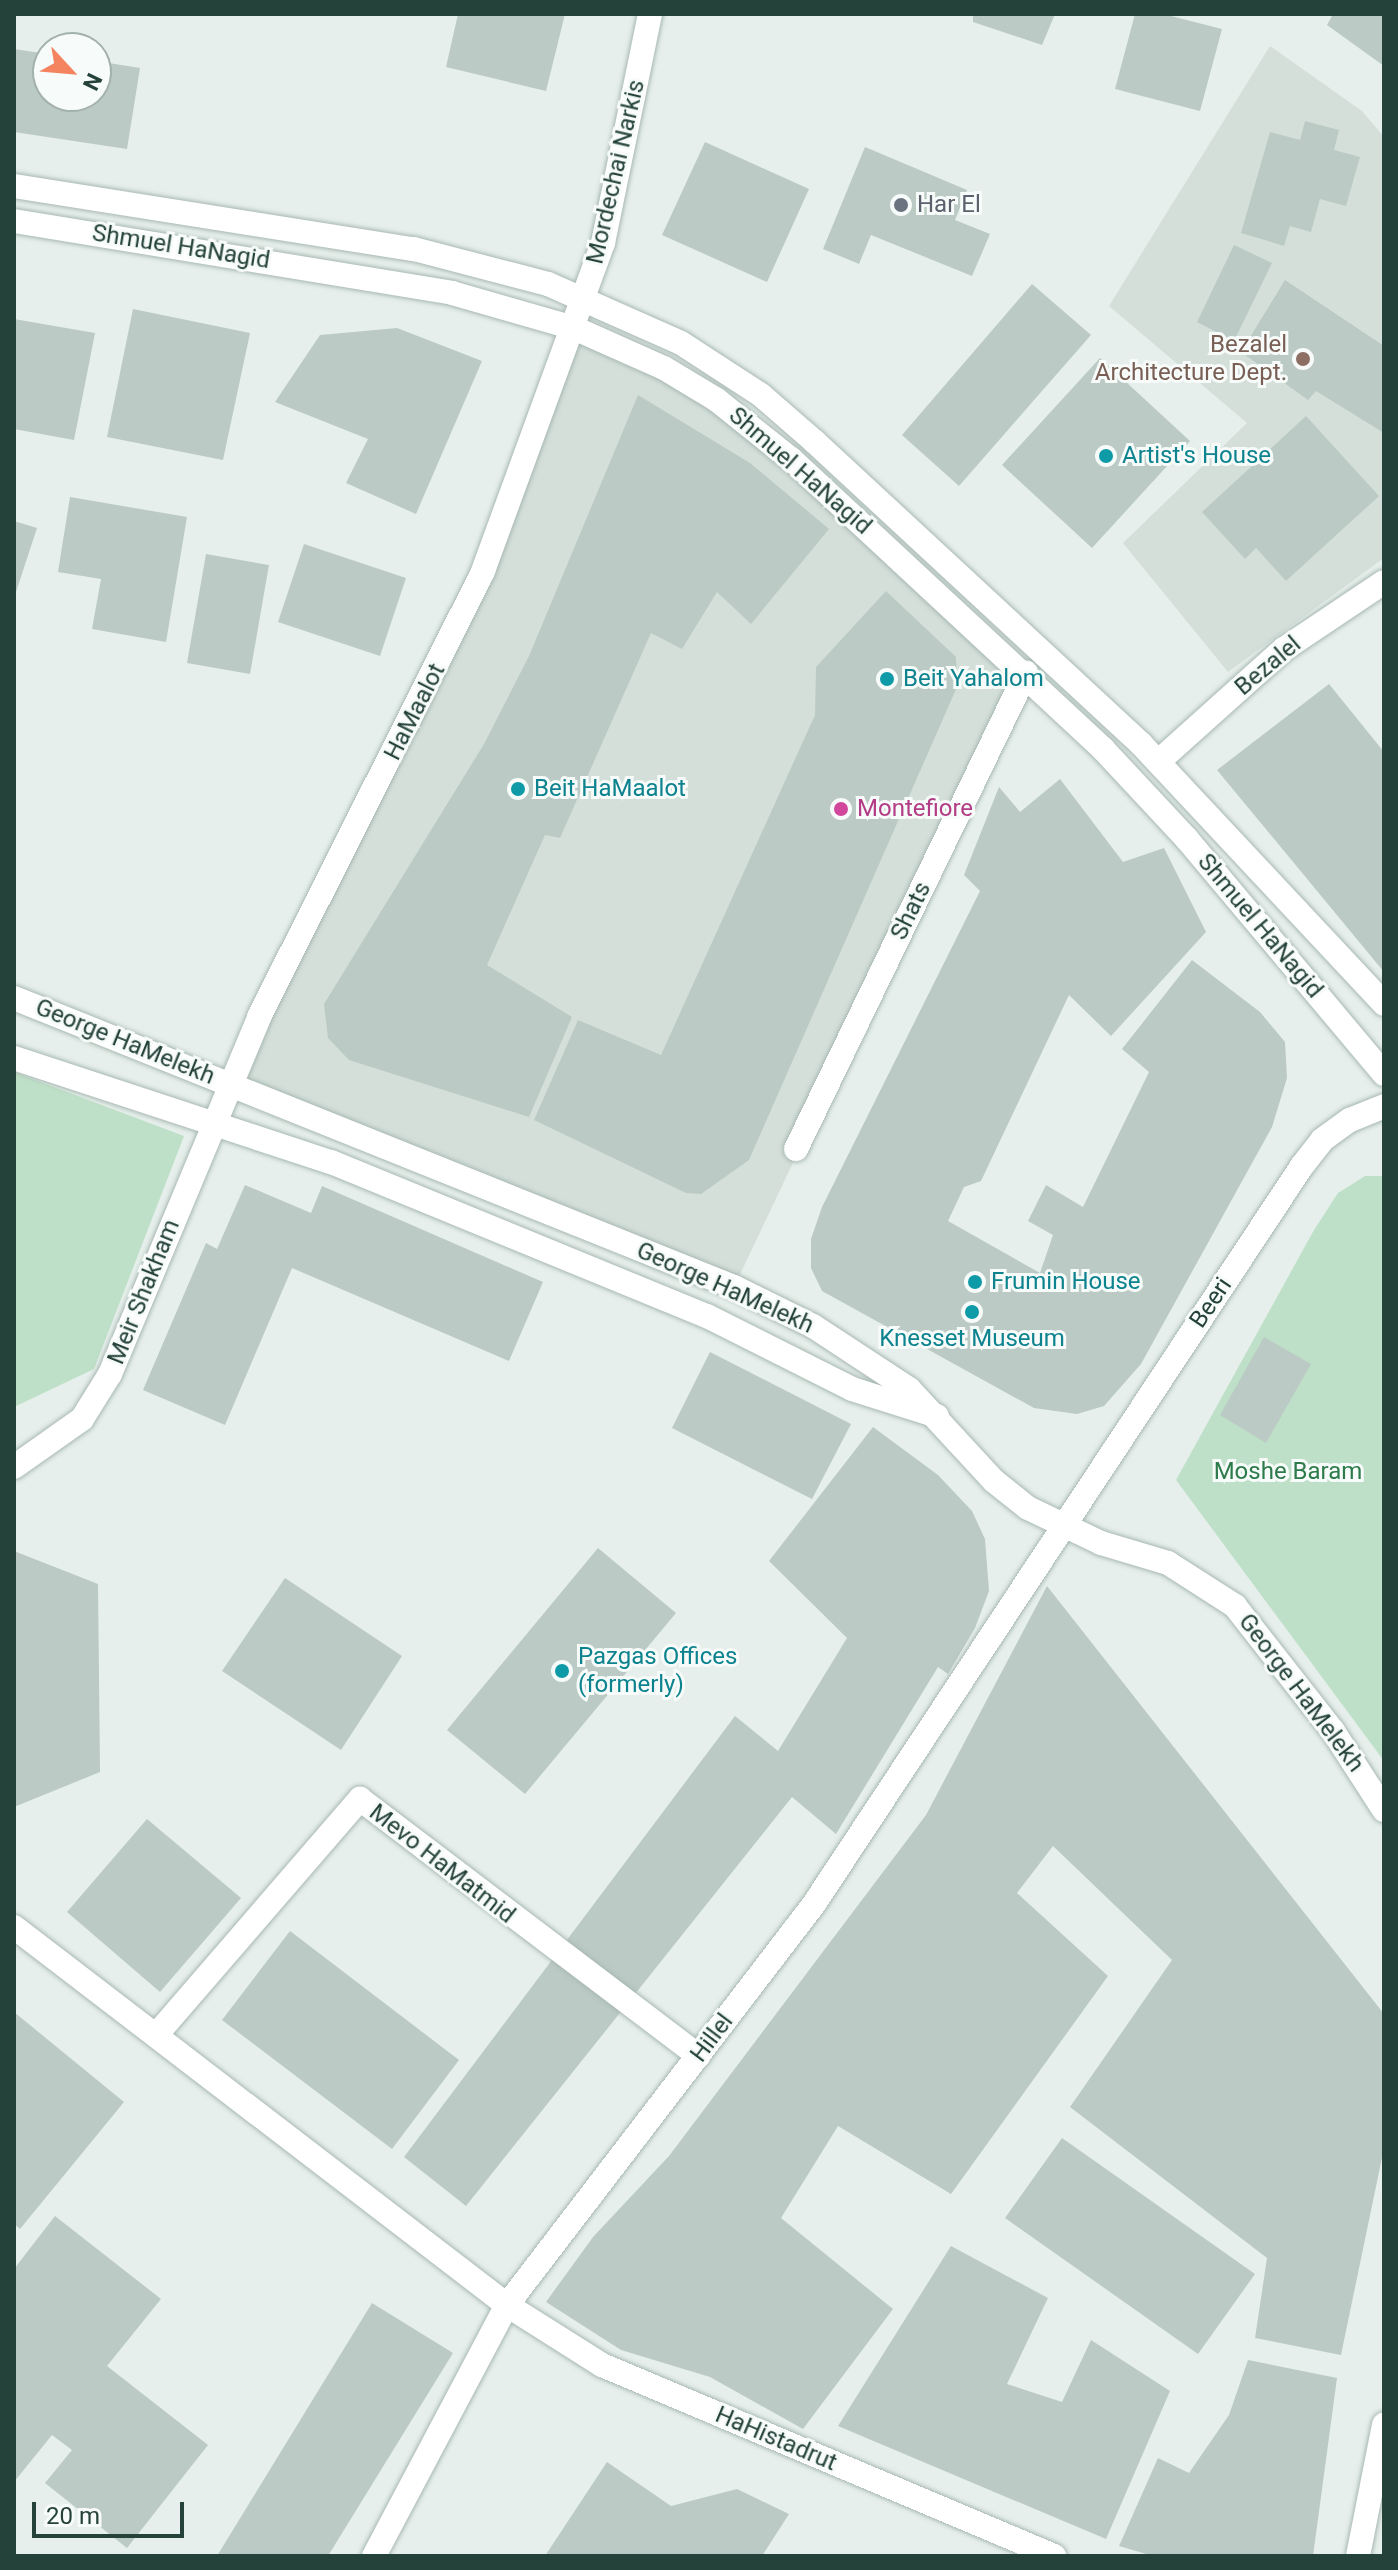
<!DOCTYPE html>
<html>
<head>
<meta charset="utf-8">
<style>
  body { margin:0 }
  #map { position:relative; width:1398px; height:2570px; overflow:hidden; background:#e6efeb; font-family:Roboto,sans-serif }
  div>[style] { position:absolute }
  .built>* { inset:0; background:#d4dfda }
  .green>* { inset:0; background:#bfe0c8 }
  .building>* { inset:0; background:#bbcac4 }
  .roads { filter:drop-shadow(0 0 2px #a8b8b2) drop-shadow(0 0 2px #a8b8b2) }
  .lane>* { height:24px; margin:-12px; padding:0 12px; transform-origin:12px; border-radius:12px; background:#fff }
  .street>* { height:24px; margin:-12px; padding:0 12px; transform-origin:12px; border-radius:12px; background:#fff }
  .secondary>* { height:24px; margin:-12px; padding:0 12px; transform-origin:12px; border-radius:12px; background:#fff }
  .dots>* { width:22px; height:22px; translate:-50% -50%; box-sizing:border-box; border:4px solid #f7fbf9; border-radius:50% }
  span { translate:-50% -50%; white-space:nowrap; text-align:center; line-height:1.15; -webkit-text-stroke:6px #f7fbf9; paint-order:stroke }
  .street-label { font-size:24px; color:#24423a }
  .worship-label { font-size:24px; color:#5b616d }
  .left { translate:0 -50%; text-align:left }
  .education-label { font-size:24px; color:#785e54 }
  .right { translate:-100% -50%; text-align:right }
  .culture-label { font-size:24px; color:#0d838f }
  .hotel-label { font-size:24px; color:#b23c85 }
  .park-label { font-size:24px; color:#2d7a4b }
  .frame { position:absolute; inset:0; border:16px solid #24423a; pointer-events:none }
  .north { position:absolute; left:32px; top:32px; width:80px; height:80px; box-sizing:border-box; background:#f7fbf9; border:2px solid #a3b1ad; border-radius:50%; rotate:116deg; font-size:22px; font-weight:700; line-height:32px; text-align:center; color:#24423a }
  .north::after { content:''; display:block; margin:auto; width:28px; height:36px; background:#f4845f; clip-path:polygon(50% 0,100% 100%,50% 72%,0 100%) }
  .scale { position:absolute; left:32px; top:2502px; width:152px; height:36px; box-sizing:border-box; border:4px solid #24423a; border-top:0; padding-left:10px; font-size:24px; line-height:28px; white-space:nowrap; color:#24423a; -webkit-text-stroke:6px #f7fbf9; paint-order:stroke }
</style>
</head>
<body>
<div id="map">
  <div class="built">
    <div style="clip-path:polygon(1270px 46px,1362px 111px,1384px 137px,1384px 558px,1228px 672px,1123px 543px,1247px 423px,1109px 306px)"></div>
    <div style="clip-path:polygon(574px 328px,717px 400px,1026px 673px,734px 1287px,229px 1084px,443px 659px)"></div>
  </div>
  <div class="green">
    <div style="clip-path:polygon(14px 1072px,184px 1136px,94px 1369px,14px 1407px)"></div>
    <div style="clip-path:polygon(1365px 1176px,1384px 1176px,1384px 1761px,1176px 1480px,1314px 1230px,1338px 1193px)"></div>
  </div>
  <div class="building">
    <div style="clip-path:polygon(458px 14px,565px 14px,546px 91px,446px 67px)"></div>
    <div style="clip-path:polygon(973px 14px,1055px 14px,1042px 45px,973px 22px)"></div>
    <div style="clip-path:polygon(1135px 14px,1163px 14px,1222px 29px,1200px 111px,1115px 89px)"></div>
    <div style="clip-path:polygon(1333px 14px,1384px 14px,1384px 66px,1327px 25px)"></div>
    <div style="clip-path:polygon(14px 49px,48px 54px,48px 96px,96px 96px,96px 61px,140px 68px,127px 149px,14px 132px)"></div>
    <div style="clip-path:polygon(1305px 121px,1339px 130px,1334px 150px,1360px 157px,1346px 206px,1320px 199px,1311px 232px,1290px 226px,1284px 246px,1241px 233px,1270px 132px,1300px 140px)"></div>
    <div style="clip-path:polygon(705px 142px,809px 189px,767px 282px,662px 235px)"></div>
    <div style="clip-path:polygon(865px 147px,967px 190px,955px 220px,990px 234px,972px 276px,871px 235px,859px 264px,823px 249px)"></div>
    <div style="clip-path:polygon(1234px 245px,1272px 263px,1234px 341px,1197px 322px)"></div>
    <div style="clip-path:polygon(1285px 280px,1384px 346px,1384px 433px,1316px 391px,1308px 400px,1241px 352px)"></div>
    <div style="clip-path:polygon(1032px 284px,1091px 335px,959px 486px,902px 435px)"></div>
    <div style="clip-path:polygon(133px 309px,250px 333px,223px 460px,107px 437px)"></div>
    <div style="clip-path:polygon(14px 319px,95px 333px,74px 440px,14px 429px)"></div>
    <div style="clip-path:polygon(397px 328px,482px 361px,416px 514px,346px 483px,368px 439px,275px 402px,320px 335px)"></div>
    <div style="clip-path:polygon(1100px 358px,1190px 441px,1092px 548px,1002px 465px)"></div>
    <div style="clip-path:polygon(638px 395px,750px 463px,829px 529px,751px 624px,717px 592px,682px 649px,651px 633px,560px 838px,545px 835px,487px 965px,572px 1017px,529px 1117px,349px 1060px,328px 1038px,324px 1004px,484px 744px,529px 656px)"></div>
    <div style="clip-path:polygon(1306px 416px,1379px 496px,1286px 581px,1256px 548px,1245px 559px,1202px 512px)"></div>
    <div style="clip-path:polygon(70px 497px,187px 517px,166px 642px,92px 629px,101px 579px,58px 572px)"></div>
    <div style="clip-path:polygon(14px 521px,37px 528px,15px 595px,14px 595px)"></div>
    <div style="clip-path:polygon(304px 544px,406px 578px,380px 656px,278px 622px)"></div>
    <div style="clip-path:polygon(206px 554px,269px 565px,250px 674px,187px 663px)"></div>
    <div style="clip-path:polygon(886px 591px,956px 657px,957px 687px,749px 1160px,701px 1194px,686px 1193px,534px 1120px,578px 1020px,661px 1055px,815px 715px,816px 667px)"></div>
    <div style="clip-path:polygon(1329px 684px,1384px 752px,1384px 972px,1217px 770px)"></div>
    <div style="clip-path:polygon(1060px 779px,1123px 862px,1164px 848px,1206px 932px,1111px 1036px,1069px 995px,981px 1181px,964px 1187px,948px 1221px,1040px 1273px,1053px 1235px,1028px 1221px,1046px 1185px,1083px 1207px,1149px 1072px,1122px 1049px,1192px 960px,1260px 1012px,1285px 1042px,1287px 1078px,1272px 1127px,1141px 1364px,1104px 1406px,1077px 1414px,1034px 1408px,822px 1291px,811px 1268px,811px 1239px,822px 1207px,980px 891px,964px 875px,999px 787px,1020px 812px)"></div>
    <div style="clip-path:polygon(245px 1185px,311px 1213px,322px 1186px,543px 1282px,509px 1361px,292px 1268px,225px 1425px,143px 1390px,206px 1243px,217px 1249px)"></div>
    <div style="clip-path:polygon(1264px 1337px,1311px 1364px,1266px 1443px,1220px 1415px)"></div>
    <div style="clip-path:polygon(710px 1352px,851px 1424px,812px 1499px,672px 1428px)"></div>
    <div style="clip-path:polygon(873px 1427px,938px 1475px,972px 1511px,985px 1539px,989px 1591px,975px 1628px,948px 1674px,938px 1667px,836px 1834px,792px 1797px,466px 2206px,404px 2157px,735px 1716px,778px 1751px,847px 1638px,769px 1561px)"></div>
    <div style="clip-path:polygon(598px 1548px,676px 1613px,525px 1794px,447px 1730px)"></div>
    <div style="clip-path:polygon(14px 1551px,98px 1584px,100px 1772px,14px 1807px)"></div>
    <div style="clip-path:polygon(285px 1578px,402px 1656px,341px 1750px,222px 1671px)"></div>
    <div style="clip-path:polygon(1047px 1586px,1384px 2014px,1384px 2148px,1341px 2355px,1255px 2338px,1267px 2258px,1070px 2107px,1172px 1960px,1053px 1846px,1017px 1893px,1108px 1976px,951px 2194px,838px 2126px,781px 2218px,893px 2309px,803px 2429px,710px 2377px,621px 2350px,546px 2302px,593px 2237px,669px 2156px,926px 1815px)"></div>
    <div style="clip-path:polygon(147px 1819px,241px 1898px,160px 1992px,67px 1912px)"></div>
    <div style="clip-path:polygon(290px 1931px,459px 2060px,392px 2149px,222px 2020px)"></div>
    <div style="clip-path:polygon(14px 2012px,124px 2102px,20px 2229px,14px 2224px)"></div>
    <div style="clip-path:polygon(1062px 2138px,1255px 2274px,1198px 2354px,1005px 2218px)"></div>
    <div style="clip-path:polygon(55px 2216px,161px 2299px,107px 2366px,208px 2445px,127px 2548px,45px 2483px,72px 2450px,52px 2435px,14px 2482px,14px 2269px)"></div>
    <div style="clip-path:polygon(951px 2246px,1048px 2298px,1007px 2384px,1062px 2402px,1091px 2340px,1170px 2391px,1106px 2539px,838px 2426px)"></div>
    <div style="clip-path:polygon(372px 2303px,453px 2353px,328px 2556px,217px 2556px)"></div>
    <div style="clip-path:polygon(1248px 2360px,1337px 2378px,1313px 2556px,1153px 2556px,1119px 2546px,1158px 2458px,1189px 2473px,1229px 2415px)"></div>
    <div style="clip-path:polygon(607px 2462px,671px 2506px,737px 2489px,789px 2514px,762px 2556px,545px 2556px)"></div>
  </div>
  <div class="roads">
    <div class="lane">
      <div style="left:14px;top:998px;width:776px;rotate:21.87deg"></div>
      <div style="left:734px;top:1287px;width:88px;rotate:26.3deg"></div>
      <div style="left:813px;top:1326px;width:115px;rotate:33.3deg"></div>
      <div style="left:909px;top:1389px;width:125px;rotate:47.3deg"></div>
      <div style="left:994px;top:1481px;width:43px;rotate:38.5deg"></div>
      <div style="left:1028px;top:1508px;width:81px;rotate:25.6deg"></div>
      <div style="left:1101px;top:1543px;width:70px;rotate:16.6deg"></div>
      <div style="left:1168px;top:1563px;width:80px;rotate:32.7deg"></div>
      <div style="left:1235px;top:1606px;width:159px;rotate:51.9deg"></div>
      <div style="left:1333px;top:1731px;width:94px;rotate:57.2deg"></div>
      <div style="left:14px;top:1058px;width:334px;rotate:18.2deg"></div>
      <div style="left:331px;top:1162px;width:406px;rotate:22.3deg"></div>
      <div style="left:707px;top:1316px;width:162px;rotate:26.7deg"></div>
      <div style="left:852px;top:1389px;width:89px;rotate:17.6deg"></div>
    </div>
    <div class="street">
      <div style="left:1159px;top:761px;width:168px;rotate:-41.9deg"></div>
      <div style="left:1284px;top:649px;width:120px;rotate:-33.8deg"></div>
      <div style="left:796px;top:1149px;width:529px;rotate:-64.21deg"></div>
      <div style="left:14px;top:1467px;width:83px;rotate:-35.2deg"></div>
      <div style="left:82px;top:1419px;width:53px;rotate:-58.1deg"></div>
      <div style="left:110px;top:1374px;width:387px;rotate:-67.3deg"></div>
      <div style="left:259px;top:1017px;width:499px;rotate:-63.3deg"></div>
      <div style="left:483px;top:571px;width:349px;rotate:-69.9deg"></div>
      <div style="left:603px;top:243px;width:234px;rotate:-78.4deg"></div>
      <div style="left:14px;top:1927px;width:621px;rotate:37.48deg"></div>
      <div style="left:507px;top:2305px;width:112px;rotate:32.3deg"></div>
      <div style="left:602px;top:2365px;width:491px;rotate:22.9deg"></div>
      <div style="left:157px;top:2034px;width:311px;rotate:-49.2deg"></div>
      <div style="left:360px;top:1799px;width:425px;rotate:37.2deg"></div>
      <div style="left:374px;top:2556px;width:284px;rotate:-62.1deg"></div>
      <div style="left:507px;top:2305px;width:505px;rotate:-52.56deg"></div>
      <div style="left:814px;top:1904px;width:885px;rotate:-56.53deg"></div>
      <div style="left:1302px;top:1166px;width:33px;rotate:-52deg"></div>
      <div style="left:1322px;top:1140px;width:34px;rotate:-36deg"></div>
      <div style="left:1350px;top:1120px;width:37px;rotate:-22deg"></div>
      <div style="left:1358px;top:2556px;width:134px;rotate:-78.8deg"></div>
    </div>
    <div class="secondary">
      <div style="left:14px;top:186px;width:405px;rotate:9deg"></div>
      <div style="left:414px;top:249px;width:138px;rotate:14.6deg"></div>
      <div style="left:548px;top:284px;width:145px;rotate:23.9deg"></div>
      <div style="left:681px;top:343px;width:95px;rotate:33deg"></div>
      <div style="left:761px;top:395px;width:72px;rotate:41deg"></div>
      <div style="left:815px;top:442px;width:444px;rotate:42.8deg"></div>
      <div style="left:1141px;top:744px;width:356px;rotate:46.9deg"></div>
      <div style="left:14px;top:221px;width:444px;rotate:9.3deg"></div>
      <div style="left:452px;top:293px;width:127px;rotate:16deg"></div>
      <div style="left:574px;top:328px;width:98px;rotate:24deg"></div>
      <div style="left:664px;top:368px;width:62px;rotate:31.1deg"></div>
      <div style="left:717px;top:400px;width:95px;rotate:38.6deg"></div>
      <div style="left:791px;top:459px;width:426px;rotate:42.9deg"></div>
      <div style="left:1103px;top:749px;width:122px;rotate:47deg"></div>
      <div style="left:1186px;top:838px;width:308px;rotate:50deg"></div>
    </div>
  </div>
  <div class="dots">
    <div style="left:901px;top:205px;background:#6b7280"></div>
    <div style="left:1303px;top:359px;background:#8d6e63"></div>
    <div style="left:1106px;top:456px;background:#0f9aa8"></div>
    <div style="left:887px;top:679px;background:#0f9aa8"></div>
    <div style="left:518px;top:789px;background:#0f9aa8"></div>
    <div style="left:841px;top:809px;background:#d1479c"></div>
    <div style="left:975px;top:1282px;background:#0f9aa8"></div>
    <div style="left:972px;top:1312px;background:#0f9aa8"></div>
    <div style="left:562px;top:1671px;background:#0f9aa8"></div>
  </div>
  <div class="street-label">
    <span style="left:616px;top:172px;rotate:-77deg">Mordechai Narkis</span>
    <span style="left:181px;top:247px;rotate:9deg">Shmuel HaNagid</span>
    <span style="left:800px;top:471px;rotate:41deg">Shmuel HaNagid</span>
    <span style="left:1268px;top:666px;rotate:-40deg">Bezalel</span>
    <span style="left:415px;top:712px;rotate:-63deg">HaMaalot</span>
    <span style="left:911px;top:911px;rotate:-64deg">Shats</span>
    <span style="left:1260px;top:926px;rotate:50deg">Shmuel HaNagid</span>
    <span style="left:125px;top:1042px;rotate:22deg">George HaMelekh</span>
    <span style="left:725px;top:1288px;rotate:24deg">George HaMelekh</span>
    <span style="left:144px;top:1292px;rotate:-68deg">Meir Shakham</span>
    <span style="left:1211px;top:1303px;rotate:-56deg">Beeri</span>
    <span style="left:1301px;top:1693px;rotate:53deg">George HaMelekh</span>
    <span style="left:442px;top:1864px;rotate:38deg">Mevo HaMatmid</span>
    <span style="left:712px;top:2038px;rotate:-53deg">Hillel</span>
    <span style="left:776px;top:2439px;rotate:23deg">HaHistadrut</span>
  </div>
  <div class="worship-label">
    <span class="left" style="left:917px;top:205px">Har El</span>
  </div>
  <div class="education-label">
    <span class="right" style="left:1287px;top:359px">Bezalel<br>Architecture Dept.</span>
  </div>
  <div class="culture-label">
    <span class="left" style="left:1122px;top:456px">Artist's House</span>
    <span class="left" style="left:903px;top:679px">Beit Yahalom</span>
    <span class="left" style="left:534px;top:789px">Beit HaMaalot</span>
    <span class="left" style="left:991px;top:1282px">Frumin House</span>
    <span style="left:972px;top:1339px">Knesset Museum</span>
    <span class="left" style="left:578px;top:1671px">Pazgas Offices<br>(formerly)</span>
  </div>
  <div class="hotel-label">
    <span class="left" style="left:857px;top:809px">Montefiore</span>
  </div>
  <div class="park-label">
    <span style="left:1288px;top:1472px">Moshe Baram</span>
  </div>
  <div class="frame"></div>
  <div class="north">N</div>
  <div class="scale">20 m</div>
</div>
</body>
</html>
